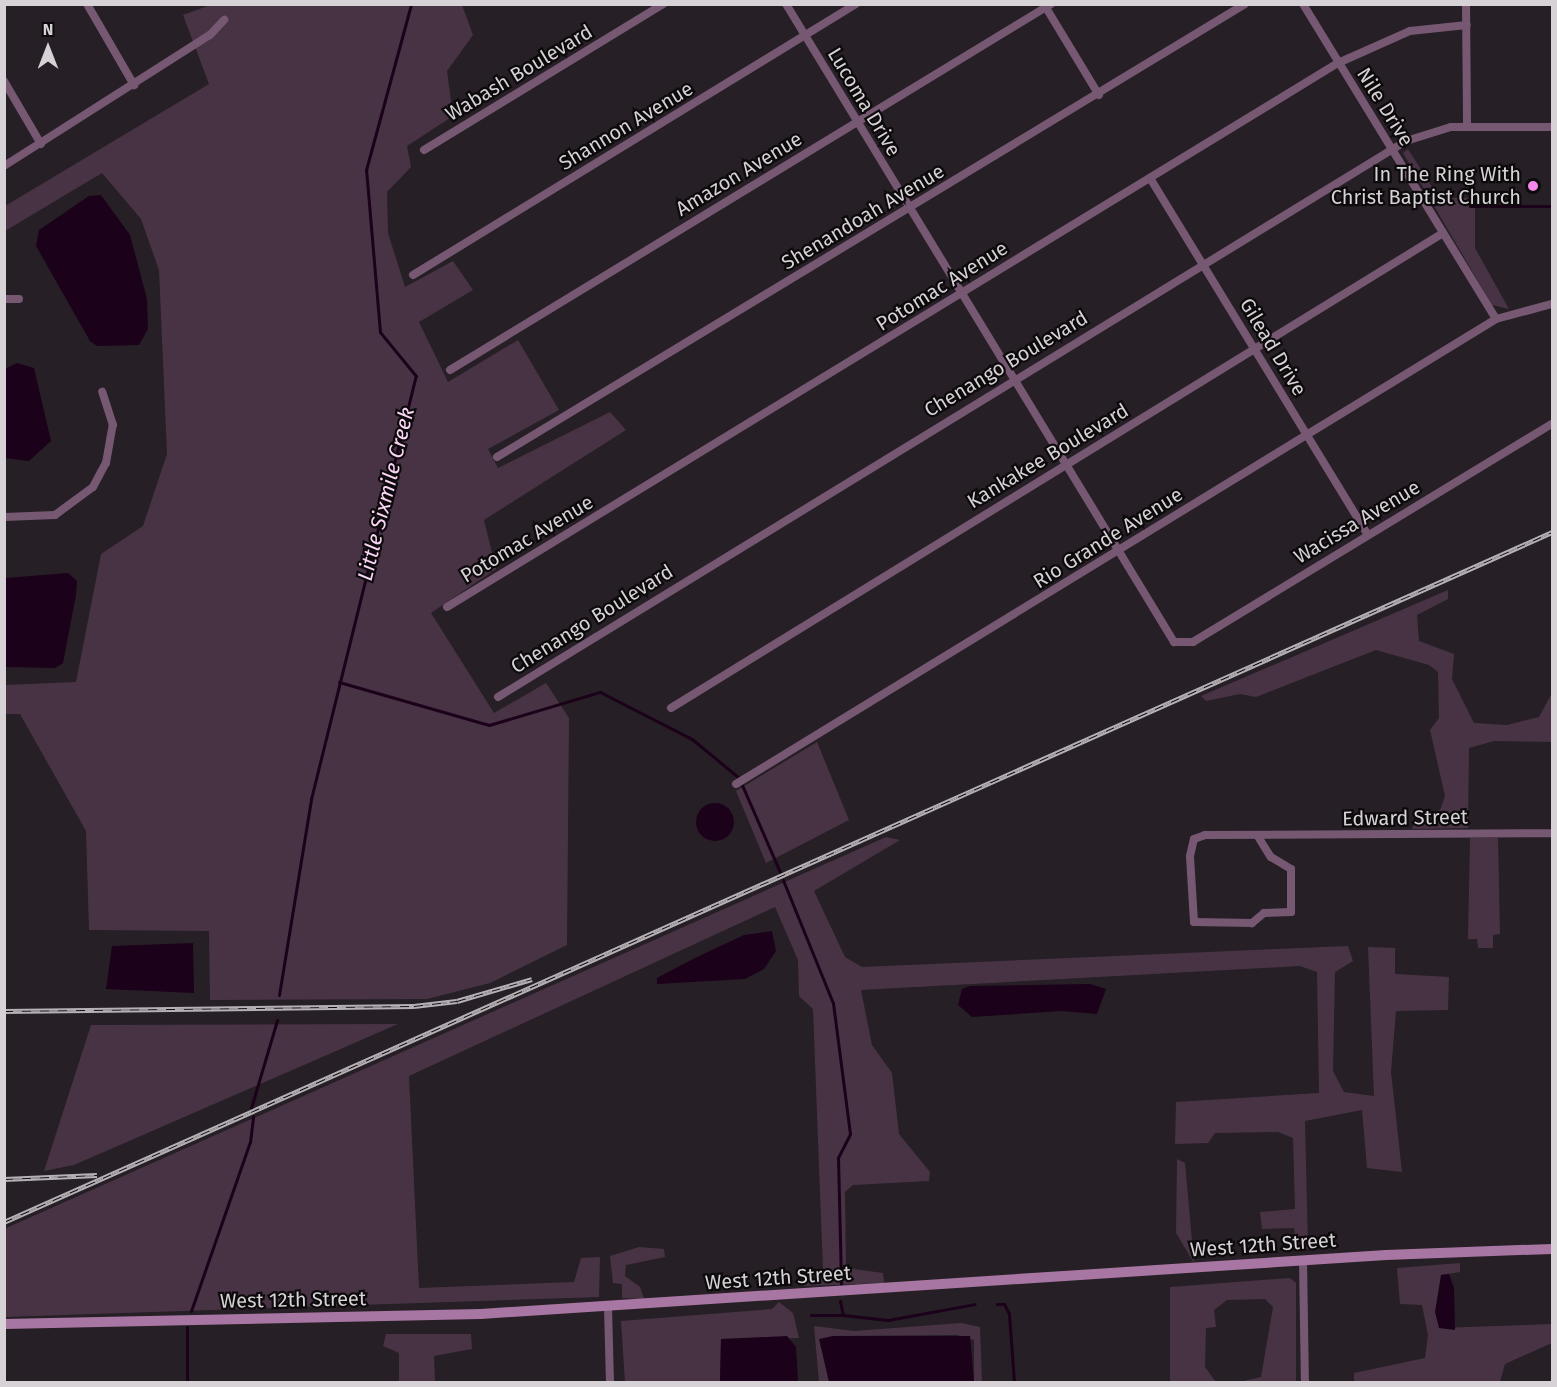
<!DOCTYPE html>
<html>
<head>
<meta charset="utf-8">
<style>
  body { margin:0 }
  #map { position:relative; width:1557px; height:1387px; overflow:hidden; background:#261f25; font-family:"Fira Sans",sans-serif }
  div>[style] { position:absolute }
  .green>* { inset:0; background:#483345 }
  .water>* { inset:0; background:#1c011a }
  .round { border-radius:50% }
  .stream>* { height:3px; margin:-1.5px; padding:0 1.5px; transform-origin:1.5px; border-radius:1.5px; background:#1c011a }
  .street>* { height:8px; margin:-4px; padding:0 4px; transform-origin:4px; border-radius:4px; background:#775873 }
  .secondary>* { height:10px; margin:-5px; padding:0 5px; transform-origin:5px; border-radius:5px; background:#a876a2 }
  .rail>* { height:5px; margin-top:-2.5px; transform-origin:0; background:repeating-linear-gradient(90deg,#0d0a0c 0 9px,#b6b1b6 0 18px); box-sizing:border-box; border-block:2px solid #b6b1b6 }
  .dots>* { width:16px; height:16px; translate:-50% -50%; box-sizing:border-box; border:3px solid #0d0a0c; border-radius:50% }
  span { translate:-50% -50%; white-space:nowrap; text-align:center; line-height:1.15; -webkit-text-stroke:4.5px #0d0a0c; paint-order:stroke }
  .street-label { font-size:20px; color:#d6d2d6 }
  .poi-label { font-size:20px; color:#d6d2d6 }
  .right { translate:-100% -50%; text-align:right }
  .water-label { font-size:21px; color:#fad5f5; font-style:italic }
  .frame { position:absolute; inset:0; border:6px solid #d6d2d6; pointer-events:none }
  .north { position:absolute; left:18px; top:18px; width:60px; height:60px; -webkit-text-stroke:4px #0d0a0c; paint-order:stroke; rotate:0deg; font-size:16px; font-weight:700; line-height:24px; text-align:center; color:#d6d2d6 }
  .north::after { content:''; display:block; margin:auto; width:21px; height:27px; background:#d6d2d6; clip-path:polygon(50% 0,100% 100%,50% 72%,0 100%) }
</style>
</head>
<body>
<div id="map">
  <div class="green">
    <div style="clip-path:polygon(213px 4px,462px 5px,473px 35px,447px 71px,453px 116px,407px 146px,411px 167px,387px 192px,388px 233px,405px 287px,453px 261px,473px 290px,419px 322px,448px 382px,518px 340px,559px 410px,488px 449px,498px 468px,610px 412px,626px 430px,484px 520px,496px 569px,431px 613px,494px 713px,546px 683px,569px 718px,567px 945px,490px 983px,427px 999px,210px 1000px,209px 931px,89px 930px,86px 831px,20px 714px,5px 714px,5px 685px,76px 682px,101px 554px,143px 526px,167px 454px,159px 270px,141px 219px,102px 173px,5px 231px,5px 206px,209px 84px,183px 15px)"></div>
    <div style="clip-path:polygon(1408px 149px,1439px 198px,1475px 198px,1475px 248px,1509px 309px,1492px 305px,1403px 153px)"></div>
    <div style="clip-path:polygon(1448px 590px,1448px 599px,1417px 615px,1419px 641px,1454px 654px,1452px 679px,1474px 723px,1507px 725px,1539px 717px,1552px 693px,1552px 742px,1494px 741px,1469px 748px,1468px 828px,1412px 829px,1416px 817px,1440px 810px,1445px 796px,1430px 730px,1439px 718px,1438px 672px,1429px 665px,1376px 650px,1256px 697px,1240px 694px,1206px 701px,1201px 696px)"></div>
    <div style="clip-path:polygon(817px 742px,849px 820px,766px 863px,736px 791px)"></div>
    <div style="clip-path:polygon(886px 837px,900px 840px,814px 891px,845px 957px,862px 967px,1348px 946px,1353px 961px,1335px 972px,1333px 1071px,1344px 1092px,1374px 1096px,1368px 947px,1395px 948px,1395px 974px,1449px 977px,1448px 1010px,1396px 1011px,1391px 1072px,1402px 1172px,1367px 1168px,1362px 1110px,1305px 1121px,1308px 1249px,1297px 1252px,1294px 1228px,1262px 1229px,1260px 1212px,1295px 1209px,1293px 1138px,1278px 1132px,1215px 1133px,1208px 1143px,1175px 1144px,1176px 1102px,1319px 1093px,1317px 972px,1300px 966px,861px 990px,872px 1045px,892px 1073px,899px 1134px,930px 1172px,929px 1181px,853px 1185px,845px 1192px,846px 1268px,883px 1273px,884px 1283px,804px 1286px,803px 1275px,823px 1270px,813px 1009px,799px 996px,798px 960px,775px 907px,409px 1076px,419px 1288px,574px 1282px,581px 1258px,600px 1257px,599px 1297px,5px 1317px,4px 1229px)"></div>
    <div style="clip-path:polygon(1470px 838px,1498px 838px,1500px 934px,1493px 935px,1493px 948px,1478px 948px,1477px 939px,1468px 939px)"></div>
    <div style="clip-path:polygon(398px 1024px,74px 1165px,44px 1171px,91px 1025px)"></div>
    <div style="clip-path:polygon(1177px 1159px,1185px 1163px,1194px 1263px,1176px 1233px)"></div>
    <div style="clip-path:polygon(639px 1247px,664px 1249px,665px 1257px,626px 1265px,625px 1276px,640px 1287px,644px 1299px,622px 1298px,622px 1284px,613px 1283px,610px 1256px)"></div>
    <div style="clip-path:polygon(1460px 1263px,1460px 1272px,1441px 1275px,1439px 1328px,1552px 1324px,1552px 1343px,1505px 1364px,1500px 1382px,1354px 1382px,1354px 1373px,1425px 1358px,1428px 1335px,1422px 1305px,1400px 1304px,1397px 1268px)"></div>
    <div style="clip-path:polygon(1290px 1278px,1296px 1283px,1296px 1382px,1239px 1382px,1261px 1377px,1273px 1307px,1265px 1299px,1227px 1300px,1214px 1310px,1216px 1327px,1206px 1328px,1205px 1367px,1216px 1382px,1170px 1382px,1170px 1287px)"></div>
    <div style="clip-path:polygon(779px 1302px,793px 1313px,799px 1338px,721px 1339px,720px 1382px,625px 1382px,621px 1321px,772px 1309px)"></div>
    <div style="clip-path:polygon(961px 1323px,980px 1327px,982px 1382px,974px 1382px,974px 1340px,957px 1335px,833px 1336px,829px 1382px,819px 1382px,814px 1326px,854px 1331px)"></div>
    <div style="clip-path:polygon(386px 1334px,471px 1334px,472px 1349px,434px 1356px,435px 1382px,399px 1382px,399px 1353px,383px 1346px)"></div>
  </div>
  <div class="water">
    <div style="clip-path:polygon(101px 195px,130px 235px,147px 299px,148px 329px,139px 345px,97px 346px,90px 341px,36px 246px,39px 230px,89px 196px)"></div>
    <div style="clip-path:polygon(17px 363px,34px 368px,51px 441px,29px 461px,5px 458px,5px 369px)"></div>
    <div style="clip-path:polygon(68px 573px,77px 581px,76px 595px,63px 663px,55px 668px,5px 667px,5px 578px)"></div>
    <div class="round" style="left:696px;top:803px;width:38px;height:38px"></div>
    <div style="clip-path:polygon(772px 931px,776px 951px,764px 969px,745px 979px,657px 984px,657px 978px,695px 958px,744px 935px)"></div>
    <div style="clip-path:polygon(193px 943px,194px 993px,106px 989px,112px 946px)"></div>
    <div style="clip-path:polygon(1090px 984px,1106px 989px,1097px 1014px,1061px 1011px,972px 1017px,958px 1005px,962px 989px,970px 986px)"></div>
    <div style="clip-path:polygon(1449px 1274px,1454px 1288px,1455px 1330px,1439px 1328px,1435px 1312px,1441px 1275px)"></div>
    <div style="clip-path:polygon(787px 1336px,796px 1347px,798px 1382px,720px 1382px,721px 1339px)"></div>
    <div style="clip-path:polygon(833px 1336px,970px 1336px,974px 1382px,829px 1382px,819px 1339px)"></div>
  </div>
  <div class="stream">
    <div style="left:1470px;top:206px;width:80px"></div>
    <div style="left:339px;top:682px;width:156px;rotate:16deg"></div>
    <div style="left:489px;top:725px;width:116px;rotate:-16.6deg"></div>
    <div style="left:600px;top:692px;width:103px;rotate:27.1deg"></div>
    <div style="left:692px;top:739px;width:60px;rotate:39.6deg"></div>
    <div style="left:742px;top:785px;width:95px;rotate:66.4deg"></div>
    <div style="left:783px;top:880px;width:133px;rotate:67.9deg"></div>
    <div style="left:833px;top:1003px;width:132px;rotate:82.6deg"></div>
    <div style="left:850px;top:1134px;width:27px;rotate:117deg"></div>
    <div style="left:838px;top:1158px;width:126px;rotate:88.6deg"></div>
    <div style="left:279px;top:995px;width:199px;rotate:-80.7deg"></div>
    <div style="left:311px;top:799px;width:436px;rotate:-76.1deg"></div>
    <div style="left:416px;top:376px;width:57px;rotate:-129.3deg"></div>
    <div style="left:380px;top:332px;width:163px;rotate:-94.9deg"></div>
    <div style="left:366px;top:170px;width:172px;rotate:-74.8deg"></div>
    <div style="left:251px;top:1108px;width:92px;rotate:-73.5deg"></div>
    <div style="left:840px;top:1301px;width:14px;rotate:78deg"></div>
    <div style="left:843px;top:1315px;width:45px;rotate:6.3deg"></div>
    <div style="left:888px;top:1320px;width:88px;rotate:-10.4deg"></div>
    <div style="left:997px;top:1304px;width:7px"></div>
    <div style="left:1004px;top:1304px;width:11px;rotate:63deg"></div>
    <div style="left:1009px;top:1314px;width:68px;rotate:85.8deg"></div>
    <div style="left:191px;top:1311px;width:179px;rotate:-70.8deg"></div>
    <div style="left:250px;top:1142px;width:26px;rotate:-83deg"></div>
    <div style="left:811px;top:1315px;width:32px"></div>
    <div style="left:187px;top:1382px;width:55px;rotate:-90deg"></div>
  </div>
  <div class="street">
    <div style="left:87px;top:4px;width:94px;rotate:59.9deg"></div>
    <div style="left:786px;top:4px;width:747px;rotate:58.69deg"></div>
    <div style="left:1174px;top:642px;width:19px"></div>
    <div style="left:1193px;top:642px;width:420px;rotate:-31.3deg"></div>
    <div style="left:1303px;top:4px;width:369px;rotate:58.5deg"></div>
    <div style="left:1466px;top:4px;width:123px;rotate:89.5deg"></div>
    <div style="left:1045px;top:6px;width:104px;rotate:58.8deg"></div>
    <div style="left:4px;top:81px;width:73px;rotate:59.6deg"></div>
    <div style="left:424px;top:150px;width:280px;rotate:-31.4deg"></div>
    <div style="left:4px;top:166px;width:244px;rotate:-32.5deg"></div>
    <div style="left:210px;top:35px;width:21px;rotate:-47deg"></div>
    <div style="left:1150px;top:178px;width:418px;rotate:58.6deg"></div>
    <div style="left:413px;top:275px;width:519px;rotate:-31.46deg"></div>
    <div style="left:4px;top:299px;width:15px"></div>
    <div style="left:450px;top:370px;width:704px;rotate:-31.34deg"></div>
    <div style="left:497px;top:457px;width:874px;rotate:-31.2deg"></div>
    <div style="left:4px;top:517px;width:51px;rotate:-2.2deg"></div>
    <div style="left:55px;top:515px;width:47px;rotate:-36.4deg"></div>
    <div style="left:93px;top:487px;width:27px;rotate:-62deg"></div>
    <div style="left:106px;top:463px;width:39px;rotate:-80deg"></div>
    <div style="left:113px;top:425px;width:35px;rotate:-108deg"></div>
    <div style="left:447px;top:607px;width:1044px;rotate:-31.41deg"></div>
    <div style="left:1338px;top:63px;width:79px;rotate:-24deg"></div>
    <div style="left:1410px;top:31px;width:57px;rotate:-6deg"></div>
    <div style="left:498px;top:697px;width:1065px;rotate:-31.48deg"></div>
    <div style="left:1406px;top:141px;width:47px;rotate:-17.3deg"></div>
    <div style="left:1451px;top:127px;width:101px"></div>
    <div style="left:671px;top:708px;width:906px;rotate:-31.6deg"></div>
    <div style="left:736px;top:784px;width:891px;rotate:-31.46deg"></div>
    <div style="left:1496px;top:319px;width:58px;rotate:-15deg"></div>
    <div style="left:1257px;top:835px;width:26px;rotate:58deg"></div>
    <div style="left:1271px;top:857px;width:23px;rotate:31deg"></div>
    <div style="left:1291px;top:869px;width:43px;rotate:90deg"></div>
    <div style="left:1291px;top:912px;width:27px;rotate:178deg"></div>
    <div style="left:1264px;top:913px;width:16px;rotate:140deg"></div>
    <div style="left:1252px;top:923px;width:58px;rotate:-179deg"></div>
    <div style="left:1194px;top:922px;width:66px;rotate:-93.5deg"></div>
    <div style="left:1190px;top:856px;width:17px;rotate:-77deg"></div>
    <div style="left:1194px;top:839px;width:12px;rotate:-20deg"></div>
    <div style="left:1205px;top:835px;width:347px;rotate:-0.3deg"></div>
    <div style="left:1303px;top:1260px;width:122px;rotate:89.1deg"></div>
    <div style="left:608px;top:1307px;width:75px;rotate:88.5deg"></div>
  </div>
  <div class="secondary">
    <div style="left:4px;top:1324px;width:477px;rotate:-1.2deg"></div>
    <div style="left:481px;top:1314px;width:907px;rotate:-3.73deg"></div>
    <div style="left:1386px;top:1255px;width:166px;rotate:-2.1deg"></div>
  </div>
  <div class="rail">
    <div style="left:4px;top:1011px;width:410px;rotate:-0.7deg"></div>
    <div style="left:414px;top:1006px;width:43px;rotate:-6.6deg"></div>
    <div style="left:457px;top:1001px;width:78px;rotate:-16.3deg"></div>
    <div style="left:4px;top:1179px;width:93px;rotate:-2.5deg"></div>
    <div style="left:4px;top:1222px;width:1695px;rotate:-24.02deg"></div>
  </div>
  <div class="dots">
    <div style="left:1533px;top:186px;background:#f788eb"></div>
  </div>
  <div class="street-label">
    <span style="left:519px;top:73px;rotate:-31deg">Wabash Boulevard</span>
    <span style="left:864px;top:102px;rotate:59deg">Lucoma Drive</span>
    <span style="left:1385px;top:107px;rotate:58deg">Nile Drive</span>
    <span style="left:626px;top:126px;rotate:-31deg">Shannon Avenue</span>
    <span style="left:739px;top:174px;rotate:-31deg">Amazon Avenue</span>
    <span style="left:863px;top:217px;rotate:-31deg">Shenandoah Avenue</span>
    <span style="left:942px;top:286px;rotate:-32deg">Potomac Avenue</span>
    <span style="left:1273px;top:347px;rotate:59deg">Gilead Drive</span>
    <span style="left:1006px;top:364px;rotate:-31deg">Chenango Boulevard</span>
    <span style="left:1048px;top:456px;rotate:-31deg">Kankakee Boulevard</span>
    <span style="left:1357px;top:522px;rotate:-31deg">Wacissa Avenue</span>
    <span style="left:1108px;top:538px;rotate:-32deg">Rio Grande Avenue</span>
    <span style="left:527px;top:539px;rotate:-31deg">Potomac Avenue</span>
    <span style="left:592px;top:619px;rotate:-32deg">Chenango Boulevard</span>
    <span style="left:1405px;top:818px;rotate:-1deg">Edward Street</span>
    <span style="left:1263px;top:1245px;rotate:-4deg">West 12th Street</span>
    <span style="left:778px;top:1278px;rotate:-4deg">West 12th Street</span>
    <span style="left:293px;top:1300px;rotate:-1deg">West 12th Street</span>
  </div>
  <div class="poi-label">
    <span class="right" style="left:1521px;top:186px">In The Ring With<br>Christ Baptist Church</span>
  </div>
  <div class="water-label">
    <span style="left:386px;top:494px;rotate:-76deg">Little Sixmile Creek</span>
  </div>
  <div class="frame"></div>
  <div class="north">N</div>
</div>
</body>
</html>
